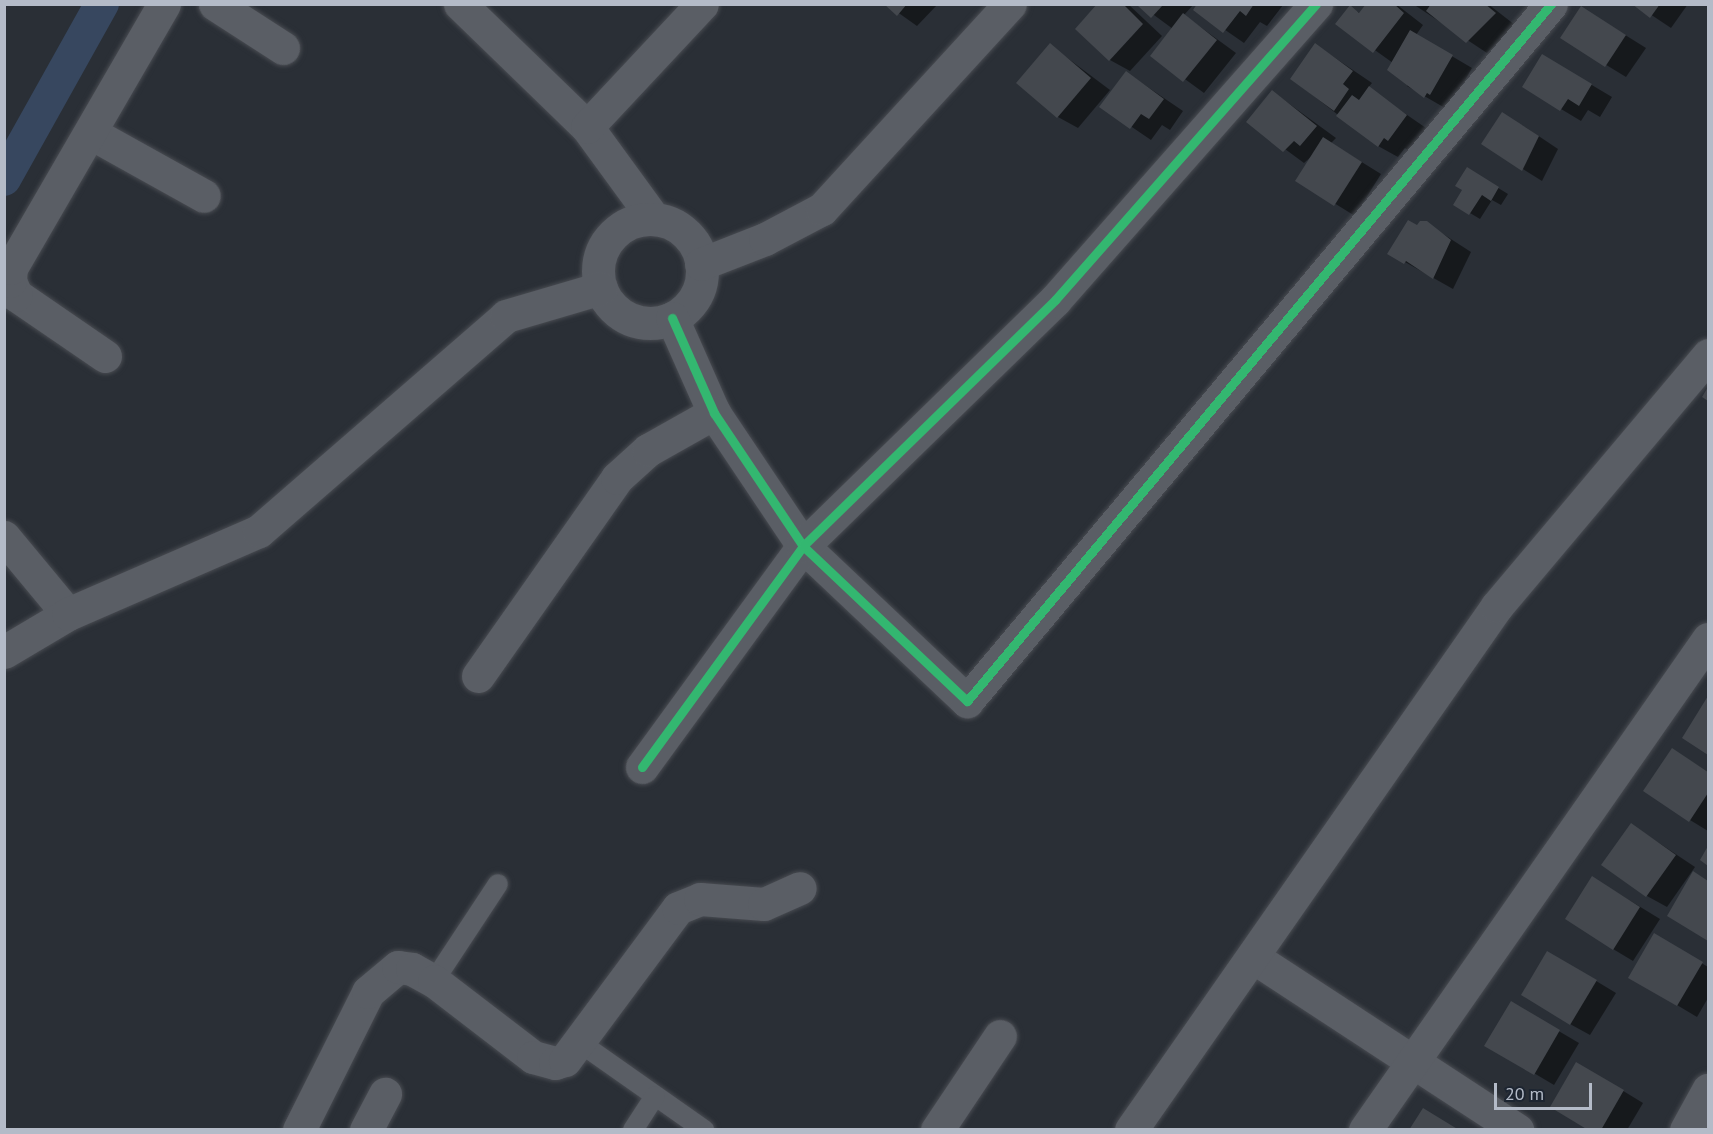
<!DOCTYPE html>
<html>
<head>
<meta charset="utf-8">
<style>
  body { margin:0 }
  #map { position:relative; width:1713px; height:1134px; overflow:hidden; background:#2a2f36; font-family:"PT Sans",sans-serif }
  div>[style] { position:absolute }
  .shadow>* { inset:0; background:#0007 }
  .canal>* { height:34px; margin:-17px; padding:0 17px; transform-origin:17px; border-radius:17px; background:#37475f }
  .building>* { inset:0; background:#44484e }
  .roads { filter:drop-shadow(0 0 2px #484b51) drop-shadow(0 0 2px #484b51) }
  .lane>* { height:20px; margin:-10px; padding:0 10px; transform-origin:10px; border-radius:10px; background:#5a5e65 }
  .street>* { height:33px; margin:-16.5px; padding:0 16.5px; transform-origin:16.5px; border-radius:16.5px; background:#5a5e65 }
  .street>.ring { margin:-16.5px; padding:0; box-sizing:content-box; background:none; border:33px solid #5a5e65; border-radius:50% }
  .cycleway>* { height:9px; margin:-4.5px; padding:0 4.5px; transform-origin:4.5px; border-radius:4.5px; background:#33b770 }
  span { translate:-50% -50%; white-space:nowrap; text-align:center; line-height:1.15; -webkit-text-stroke:6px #1d2531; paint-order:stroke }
  .frame { position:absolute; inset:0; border:6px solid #b4bbc8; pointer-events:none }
  .scale { position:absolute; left:1494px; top:1083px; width:98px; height:27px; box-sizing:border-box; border:3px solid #b4bbc8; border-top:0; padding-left:8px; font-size:18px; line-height:21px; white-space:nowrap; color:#b4bbc8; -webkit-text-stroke:4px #1d2531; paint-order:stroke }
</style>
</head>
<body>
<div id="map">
  <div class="shadow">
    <div style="clip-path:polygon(886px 4px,937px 5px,917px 26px)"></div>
    <div style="clip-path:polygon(1099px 4px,1128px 4px,1162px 36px,1130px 71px,1110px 60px)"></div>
    <div style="clip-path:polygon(1139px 4px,1194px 4px,1184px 15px,1236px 53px,1204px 93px,1152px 55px,1173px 29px)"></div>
    <div style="clip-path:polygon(1199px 4px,1282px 4px,1283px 5px,1267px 26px,1260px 22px,1244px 43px,1195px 9px)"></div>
    <div style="clip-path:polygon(1368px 4px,1396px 4px,1423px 25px,1416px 35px,1472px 68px,1451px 105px,1445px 108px,1407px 86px,1410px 82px,1393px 63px,1337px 23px,1350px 7px,1361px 14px)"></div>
    <div style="clip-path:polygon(1413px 4px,1488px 4px,1515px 25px,1487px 53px)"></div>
    <div style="clip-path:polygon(1635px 4px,1688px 4px,1671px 28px)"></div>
    <div style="clip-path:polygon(1582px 8px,1646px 48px,1626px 77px,1562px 38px)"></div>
    <div style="clip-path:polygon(1050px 45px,1110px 90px,1078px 128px,1058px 117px)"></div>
    <div style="clip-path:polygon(1316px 45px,1372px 83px,1368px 88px,1426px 128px,1409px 151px,1405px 148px,1398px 157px,1378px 146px,1292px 79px)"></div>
    <div style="clip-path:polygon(1543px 56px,1612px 97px,1600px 117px,1588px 110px,1581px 121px,1561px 109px)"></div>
    <div style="clip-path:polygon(1127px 73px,1183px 111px,1170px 130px,1162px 125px,1151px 140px,1101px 106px)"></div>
    <div style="clip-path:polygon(1273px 92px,1336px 138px,1331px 143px,1381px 174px,1355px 216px,1297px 180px,1313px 155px,1304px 163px,1248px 122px)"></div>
    <div style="clip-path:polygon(1522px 125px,1558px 149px,1542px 181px,1523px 169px)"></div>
    <div style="clip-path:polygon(1477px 175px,1508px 194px,1501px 205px,1492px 200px,1480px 219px,1455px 204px)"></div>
    <div style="clip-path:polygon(1426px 223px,1471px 252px,1453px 289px,1389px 253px)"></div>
    <div style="clip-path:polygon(1708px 699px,1708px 753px,1684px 738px)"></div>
    <div style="clip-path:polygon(1673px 750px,1708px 772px,1708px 831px,1690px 820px)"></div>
    <div style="clip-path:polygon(1632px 825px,1695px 867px,1667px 907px,1647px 896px)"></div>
    <div style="clip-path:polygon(1694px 874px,1708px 882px,1708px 940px,1669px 916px)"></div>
    <div style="clip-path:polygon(1593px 878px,1660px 919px,1633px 961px,1613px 949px)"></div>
    <div style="clip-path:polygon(1655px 935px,1708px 967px,1708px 998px,1697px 1017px,1630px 977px)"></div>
    <div style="clip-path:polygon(1568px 964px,1616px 993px,1590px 1035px,1570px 1024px)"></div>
    <div style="clip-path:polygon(1511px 1003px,1579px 1043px,1554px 1085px,1486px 1045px)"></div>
    <div style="clip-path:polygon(1597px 1075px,1643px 1103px,1627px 1130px,1591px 1130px)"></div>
  </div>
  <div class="canal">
    <div style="left:4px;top:179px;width:201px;rotate:-60.8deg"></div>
  </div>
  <div class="building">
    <div style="clip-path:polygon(884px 4px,907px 4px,897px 16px)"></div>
    <div style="clip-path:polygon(1097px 4px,1123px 4px,1143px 24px,1109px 61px,1075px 29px)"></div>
    <div style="clip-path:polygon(1197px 4px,1254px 4px,1246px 16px,1240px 11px,1223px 33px,1193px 10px)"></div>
    <div style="clip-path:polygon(1366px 4px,1394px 4px,1404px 13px,1373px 53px,1335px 24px,1350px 5px,1359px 13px)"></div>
    <div style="clip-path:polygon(1431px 4px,1485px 4px,1496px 13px,1466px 43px,1426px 11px)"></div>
    <div style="clip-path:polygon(1632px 4px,1660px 4px,1650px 18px)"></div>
    <div style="clip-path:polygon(1137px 5px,1163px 5px,1151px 18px)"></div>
    <div style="clip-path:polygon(1581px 6px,1626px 35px,1605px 67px,1560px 38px)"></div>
    <div style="clip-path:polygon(1183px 13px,1217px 40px,1183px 82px,1150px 56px)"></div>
    <div style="clip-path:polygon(1410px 30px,1453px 55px,1430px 95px,1427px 93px,1424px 98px,1387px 70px)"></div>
    <div style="clip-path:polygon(1050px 43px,1091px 78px,1057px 118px,1016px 83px)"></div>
    <div style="clip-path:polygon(1315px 43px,1353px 71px,1343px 84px,1349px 89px,1334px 111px,1290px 79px)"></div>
    <div style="clip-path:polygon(1542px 54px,1592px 84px,1579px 106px,1568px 99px,1560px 111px,1522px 87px)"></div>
    <div style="clip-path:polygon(1126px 71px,1164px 99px,1149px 119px,1141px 114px,1130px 129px,1099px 107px)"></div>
    <div style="clip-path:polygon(1369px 86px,1407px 115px,1388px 141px,1384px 138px,1378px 147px,1336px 116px,1352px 95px,1359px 100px)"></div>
    <div style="clip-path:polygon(1272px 90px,1317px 126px,1300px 146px,1294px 141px,1283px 152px,1246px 122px)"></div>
    <div style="clip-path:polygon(1502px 112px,1539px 136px,1522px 171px,1481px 144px)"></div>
    <div style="clip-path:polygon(1323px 137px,1362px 162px,1334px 206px,1295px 181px)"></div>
    <div style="clip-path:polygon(1467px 167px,1499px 187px,1491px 201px,1482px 195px,1469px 215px,1453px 205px,1462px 190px,1455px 186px)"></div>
    <div style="clip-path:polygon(1408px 220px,1417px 225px,1420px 221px,1427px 221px,1451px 240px,1433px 279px,1406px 261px,1404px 264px,1387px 254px)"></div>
    <div style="clip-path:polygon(1708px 387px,1708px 401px,1702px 397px)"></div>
    <div style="clip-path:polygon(1708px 696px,1708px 755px,1682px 738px)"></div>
    <div style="clip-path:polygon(1672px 748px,1708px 772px,1708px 793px,1689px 822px,1643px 791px)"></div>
    <div style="clip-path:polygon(1631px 823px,1676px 855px,1646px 897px,1601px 865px)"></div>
    <div style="clip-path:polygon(1708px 846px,1708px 866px,1700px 860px)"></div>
    <div style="clip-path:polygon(1693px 871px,1708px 881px,1708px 941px,1667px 916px)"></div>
    <div style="clip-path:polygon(1592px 876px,1640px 907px,1613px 950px,1565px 919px)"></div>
    <div style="clip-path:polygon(1654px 933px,1703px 962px,1677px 1006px,1628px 978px)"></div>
    <div style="clip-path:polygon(1547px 951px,1597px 980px,1570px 1025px,1521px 995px)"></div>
    <div style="clip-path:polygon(1511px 1001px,1560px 1030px,1534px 1075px,1484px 1046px)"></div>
    <div style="clip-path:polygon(1576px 1062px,1624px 1090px,1601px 1130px,1588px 1130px,1550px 1107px)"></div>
    <div style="clip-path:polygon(1423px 1108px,1459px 1130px,1409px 1130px)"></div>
  </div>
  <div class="roads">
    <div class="lane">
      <div style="left:434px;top:981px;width:116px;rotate:-56.6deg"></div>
      <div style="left:579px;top:1042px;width:153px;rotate:35.1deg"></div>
      <div style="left:633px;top:1130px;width:40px;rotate:-57.1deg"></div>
    </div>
    <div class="street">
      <div style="left:215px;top:4px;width:81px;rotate:32.9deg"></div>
      <div style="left:460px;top:4px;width:177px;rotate:44.1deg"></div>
      <div style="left:587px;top:127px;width:114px;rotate:53.9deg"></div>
      <div style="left:587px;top:127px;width:168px;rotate:-46.9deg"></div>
      <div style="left:91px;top:133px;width:129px;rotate:29.1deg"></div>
      <div class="ring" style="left:598px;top:219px;width:71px;height:71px"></div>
      <div style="left:701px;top:264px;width:69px;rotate:-21.3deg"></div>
      <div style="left:765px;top:239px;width:64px;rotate:-27.8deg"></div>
      <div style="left:822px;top:209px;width:278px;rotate:-47.5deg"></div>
      <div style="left:672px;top:318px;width:104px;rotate:66.1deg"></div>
      <div style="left:714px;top:413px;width:160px;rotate:56.2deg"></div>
      <div style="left:803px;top:546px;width:226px;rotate:43.4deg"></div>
      <div style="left:967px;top:701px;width:909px;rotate:-50.04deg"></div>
      <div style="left:105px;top:356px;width:108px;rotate:-145.6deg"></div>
      <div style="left:16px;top:295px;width:15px;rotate:-113deg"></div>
      <div style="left:10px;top:281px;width:13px;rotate:-86deg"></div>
      <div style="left:11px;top:268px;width:305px;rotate:-59.9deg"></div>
      <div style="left:4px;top:537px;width:100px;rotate:50.3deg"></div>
      <div style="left:4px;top:652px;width:74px;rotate:-30.7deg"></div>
      <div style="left:68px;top:614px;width:208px;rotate:-23.5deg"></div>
      <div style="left:259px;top:531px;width:327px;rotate:-41deg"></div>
      <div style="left:506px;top:316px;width:99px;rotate:-16.4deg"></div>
      <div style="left:478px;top:676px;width:242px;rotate:-54.9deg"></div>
      <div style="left:617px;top:478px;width:42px;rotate:-42.1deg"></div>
      <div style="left:648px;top:450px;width:76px;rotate:-29.3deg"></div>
      <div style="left:642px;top:767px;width:273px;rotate:-53.9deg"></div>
      <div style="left:803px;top:546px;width:352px;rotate:-44.3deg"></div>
      <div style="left:1055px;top:300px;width:395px;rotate:-48.6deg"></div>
      <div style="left:1253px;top:957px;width:316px;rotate:33.2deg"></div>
      <div style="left:299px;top:1130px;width:154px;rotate:-63.4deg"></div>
      <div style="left:368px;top:992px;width:39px;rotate:-40deg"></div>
      <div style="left:398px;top:967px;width:14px;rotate:8deg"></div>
      <div style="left:412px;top:969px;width:25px;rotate:29deg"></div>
      <div style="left:434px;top:981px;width:125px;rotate:37.5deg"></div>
      <div style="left:533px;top:1057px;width:23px;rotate:15deg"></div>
      <div style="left:555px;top:1063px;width:10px;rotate:-17deg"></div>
      <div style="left:565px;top:1060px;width:189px;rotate:-53.4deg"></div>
      <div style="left:678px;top:908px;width:24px;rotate:-22deg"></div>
      <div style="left:700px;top:899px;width:64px;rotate:4.5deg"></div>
      <div style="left:764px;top:904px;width:39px;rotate:-24deg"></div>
      <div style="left:366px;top:1130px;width:41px;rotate:-62.2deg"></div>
      <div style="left:937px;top:1130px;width:113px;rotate:-56.2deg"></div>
      <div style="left:1131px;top:1130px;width:639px;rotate:-55.07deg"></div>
      <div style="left:1497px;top:606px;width:328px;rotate:-49.9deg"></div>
      <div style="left:1365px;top:1130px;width:599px;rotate:-55.06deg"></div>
      <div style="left:1686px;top:1130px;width:46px;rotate:-61.2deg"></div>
    </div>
  </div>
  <div class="cycleway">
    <div style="left:672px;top:318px;width:104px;rotate:66.1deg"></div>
    <div style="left:714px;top:413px;width:160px;rotate:56.2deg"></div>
    <div style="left:803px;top:546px;width:226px;rotate:43.4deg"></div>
    <div style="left:967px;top:701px;width:909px;rotate:-50.04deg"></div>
    <div style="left:642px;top:767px;width:273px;rotate:-53.9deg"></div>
    <div style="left:803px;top:546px;width:352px;rotate:-44.3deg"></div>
    <div style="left:1055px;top:300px;width:395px;rotate:-48.6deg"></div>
  </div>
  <div class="frame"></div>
  <div class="scale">20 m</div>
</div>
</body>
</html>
